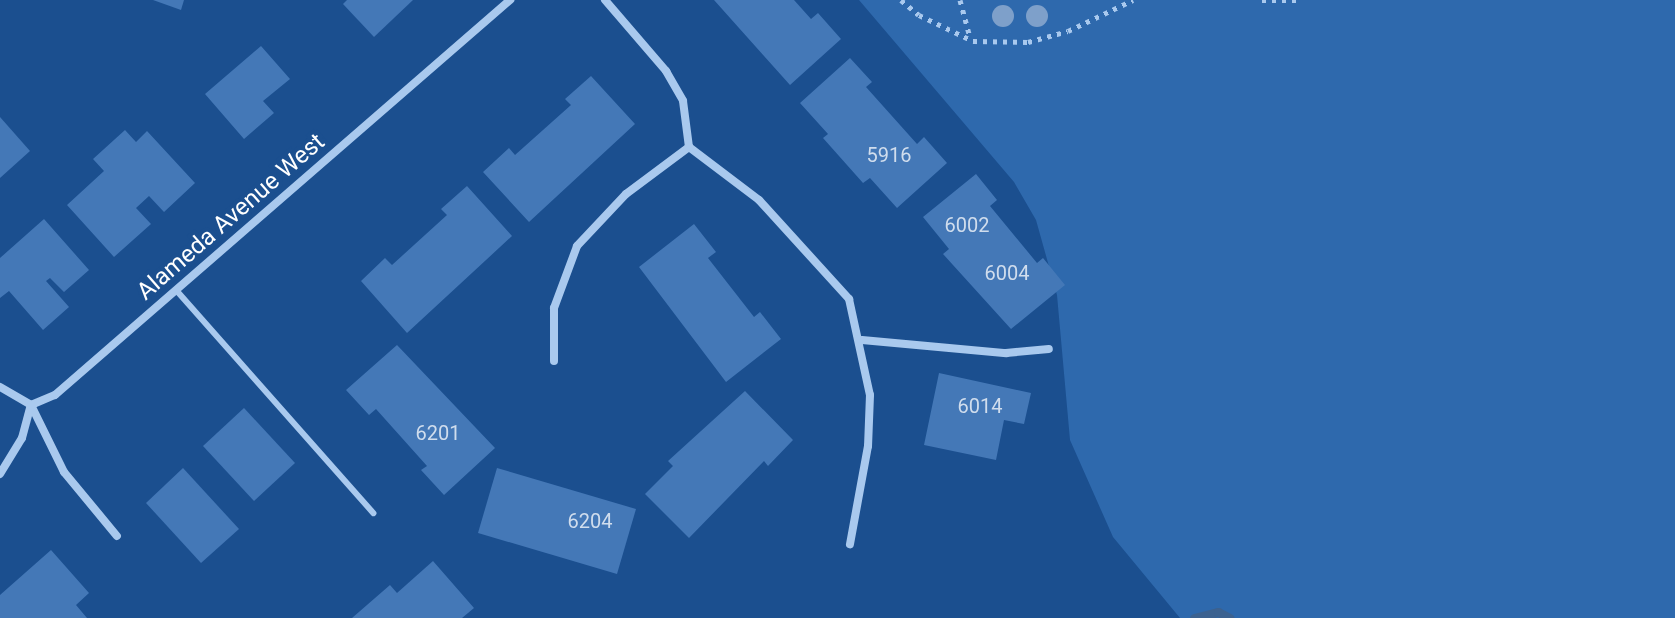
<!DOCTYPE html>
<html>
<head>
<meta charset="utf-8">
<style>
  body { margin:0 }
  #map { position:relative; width:1675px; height:618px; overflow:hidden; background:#1b4f8f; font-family:Roboto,sans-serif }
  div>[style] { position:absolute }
  .green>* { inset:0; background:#2e69ad }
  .stream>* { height:9px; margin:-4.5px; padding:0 4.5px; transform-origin:4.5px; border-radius:4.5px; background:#3c6290 }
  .building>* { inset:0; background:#4478b7 }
  .path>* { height:5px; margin-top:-2.5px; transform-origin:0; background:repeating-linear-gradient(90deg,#a9c9ee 0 4px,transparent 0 10px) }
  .service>* { height:6px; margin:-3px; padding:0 3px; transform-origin:3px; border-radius:3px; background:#a9c9ee }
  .minor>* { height:8px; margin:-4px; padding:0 4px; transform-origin:4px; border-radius:4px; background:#a9c9ee }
  .trees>* { width:22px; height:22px; margin:-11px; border-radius:50%; background:#7ea0ca }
  span { translate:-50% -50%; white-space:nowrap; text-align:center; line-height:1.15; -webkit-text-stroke:8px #1b4f8f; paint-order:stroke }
  .number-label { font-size:20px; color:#d0dded }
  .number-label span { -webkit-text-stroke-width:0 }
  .street-label { font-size:24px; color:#fff }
</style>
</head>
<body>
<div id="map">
  <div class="green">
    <div style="clip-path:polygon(859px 0,1675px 0,1675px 618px,1180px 618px,1113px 537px,1070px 440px,1057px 295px,1036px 220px,1014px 182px)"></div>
  </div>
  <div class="stream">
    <div style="left:1194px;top:618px;width:25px;rotate:-14deg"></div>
    <div style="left:1218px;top:612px;width:13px;rotate:27deg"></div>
  </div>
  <div class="building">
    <div style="clip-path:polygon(153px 0,184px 0,181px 10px)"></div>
    <div style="clip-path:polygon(347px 0,413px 0,374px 37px,343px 4px)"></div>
    <div style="clip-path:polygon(714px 0,794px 0,811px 19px,818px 13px,841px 39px,790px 85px)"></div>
    <div style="clip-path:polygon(261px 46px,290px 79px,263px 101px,274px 113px,244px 139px,205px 94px)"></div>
    <div style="clip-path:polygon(850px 58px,872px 82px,866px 87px,917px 144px,924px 137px,947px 163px,897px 208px,870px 178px,863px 183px,823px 138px,828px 134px,800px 103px)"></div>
    <div style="clip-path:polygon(591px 76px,635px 124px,529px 222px,483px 172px,509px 148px,515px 155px,571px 105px,565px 99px)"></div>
    <div style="clip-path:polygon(0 117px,30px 151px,0 178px)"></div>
    <div style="clip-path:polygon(125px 130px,136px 142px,147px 131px,195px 183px,164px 212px,149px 196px,136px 208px,151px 224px,114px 257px,67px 205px,104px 171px,93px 159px)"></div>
    <div style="clip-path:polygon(976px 174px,997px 200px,990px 206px,1037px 263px,1043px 258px,1065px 285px,1011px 329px,943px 254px,949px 249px,923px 217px)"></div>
    <div style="clip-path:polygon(467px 186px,512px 236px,407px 333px,361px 281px,385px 258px,392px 265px,447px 215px,441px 209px)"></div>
    <div style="clip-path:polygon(44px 219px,89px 270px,64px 292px,50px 278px,46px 281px,69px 307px,43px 330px,9px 291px,0 298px,0 258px)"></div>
    <div style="clip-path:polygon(694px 224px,716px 252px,708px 258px,754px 317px,760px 312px,781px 339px,726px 382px,639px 267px)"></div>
    <div style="clip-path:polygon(397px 345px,495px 448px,444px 495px,421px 470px,427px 466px,376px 409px,369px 415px,346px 390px)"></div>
    <div style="clip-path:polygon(939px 373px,1031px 393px,1024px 424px,1004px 420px,996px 460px,924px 445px)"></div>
    <div style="clip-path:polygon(745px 391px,793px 440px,768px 466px,764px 461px,689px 538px,645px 494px,673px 466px,668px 461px)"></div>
    <div style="clip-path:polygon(244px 408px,295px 463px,254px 501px,203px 446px)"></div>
    <div style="clip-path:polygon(183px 468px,239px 529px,201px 563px,146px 503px)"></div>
    <div style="clip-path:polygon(497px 468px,636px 509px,617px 574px,478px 533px)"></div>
    <div style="clip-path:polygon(51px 550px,89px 593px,76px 605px,87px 618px,0 618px,0 595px)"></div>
    <div style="clip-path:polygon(433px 561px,474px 608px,462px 618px,352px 618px,390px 585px,397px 593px)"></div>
  </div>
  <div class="path">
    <div style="left:901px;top:0;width:23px;rotate:40deg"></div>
    <div style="left:919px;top:15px;width:60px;rotate:25.7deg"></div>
    <div style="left:973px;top:41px;width:55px;rotate:1deg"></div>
    <div style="left:1028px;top:42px;width:41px;rotate:-15.4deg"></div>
    <div style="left:1068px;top:31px;width:72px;rotate:-25.5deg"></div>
    <div style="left:960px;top:0;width:38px;rotate:75deg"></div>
    <div style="left:1262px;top:0;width:38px"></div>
  </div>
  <div class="service">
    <div style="left:176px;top:290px;width:298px;rotate:48.5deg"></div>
  </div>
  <div class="minor">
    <div style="left:605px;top:0;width:94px;rotate:49.3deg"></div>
    <div style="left:666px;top:71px;width:34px;rotate:60deg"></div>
    <div style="left:683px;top:101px;width:46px;rotate:82.6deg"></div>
    <div style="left:689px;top:147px;width:88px;rotate:37.1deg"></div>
    <div style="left:759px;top:200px;width:134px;rotate:47.7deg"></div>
    <div style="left:849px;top:299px;width:98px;rotate:77.7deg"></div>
    <div style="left:870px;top:395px;width:51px;rotate:92.2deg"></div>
    <div style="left:868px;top:446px;width:100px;rotate:100.4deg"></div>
    <div style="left:862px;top:340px;width:145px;rotate:5.2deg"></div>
    <div style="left:1006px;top:353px;width:43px;rotate:-5.3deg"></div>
    <div style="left:554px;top:361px;width:53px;rotate:-90deg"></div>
    <div style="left:554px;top:308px;width:66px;rotate:-69.6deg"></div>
    <div style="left:577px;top:246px;width:71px;rotate:-46.7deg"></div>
    <div style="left:626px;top:194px;width:79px;rotate:-36.7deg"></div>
    <div style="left:0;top:387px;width:36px;rotate:30deg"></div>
    <div style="left:31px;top:405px;width:75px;rotate:63.8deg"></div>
    <div style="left:64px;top:472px;width:83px;rotate:50.4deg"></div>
    <div style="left:0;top:474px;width:42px;rotate:-58.6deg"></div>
    <div style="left:22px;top:438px;width:34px;rotate:-75deg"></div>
    <div style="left:31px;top:405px;width:26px;rotate:-23deg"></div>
    <div style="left:55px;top:395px;width:603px;rotate:-40.96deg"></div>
  </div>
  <div class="trees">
    <div style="left:1003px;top:16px"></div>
    <div style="left:1037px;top:16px"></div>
  </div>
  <div class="number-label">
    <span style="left:889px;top:155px">5916</span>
    <span style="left:967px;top:225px">6002</span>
    <span style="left:1007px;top:273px">6004</span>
    <span style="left:980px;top:406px">6014</span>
    <span style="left:438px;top:433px">6201</span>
    <span style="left:590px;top:521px">6204</span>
  </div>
  <div class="street-label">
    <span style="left:231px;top:217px;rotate:-41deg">Alameda Avenue West</span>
  </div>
</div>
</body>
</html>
